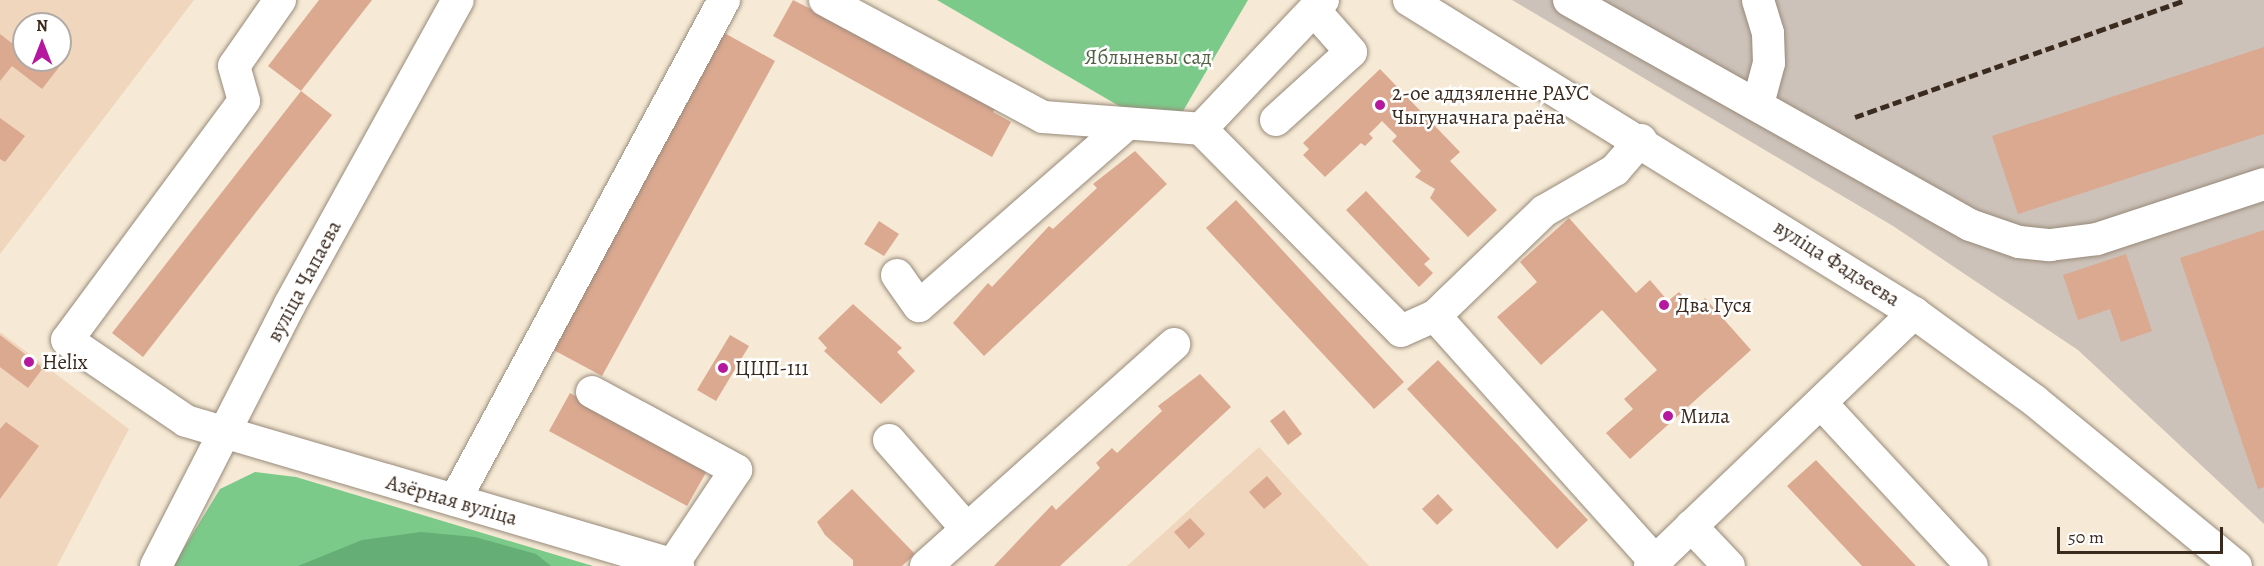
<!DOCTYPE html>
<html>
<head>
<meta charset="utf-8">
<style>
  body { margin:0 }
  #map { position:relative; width:2264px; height:566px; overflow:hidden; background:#f6ead6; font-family:Alegreya,serif }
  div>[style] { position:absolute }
  .built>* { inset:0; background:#efd6bc }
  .industrial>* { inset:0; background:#cdc2b9 }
  .green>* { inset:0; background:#7cca8a }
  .forest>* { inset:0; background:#65ae76 }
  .building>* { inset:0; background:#dba890 }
  .roads { filter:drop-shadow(0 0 2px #988a7a) drop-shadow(0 0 2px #988a7a) }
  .minor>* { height:32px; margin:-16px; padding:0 16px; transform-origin:16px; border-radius:16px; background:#fff }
  .rail>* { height:4.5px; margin-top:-2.25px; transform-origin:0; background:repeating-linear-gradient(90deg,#3b2a1e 0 9px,transparent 0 13.5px) }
  .dots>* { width:16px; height:16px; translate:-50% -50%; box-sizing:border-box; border:3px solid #fff; border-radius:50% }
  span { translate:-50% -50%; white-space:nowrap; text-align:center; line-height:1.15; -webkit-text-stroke:5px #fff; paint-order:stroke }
  .park-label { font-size:21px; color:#526244 }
  .poi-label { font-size:21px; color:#3b2a1e }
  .left { translate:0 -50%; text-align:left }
  .street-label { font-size:21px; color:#3b2a1e }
  .north { position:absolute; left:12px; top:12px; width:60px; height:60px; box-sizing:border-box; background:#fff; border:2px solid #b1aaa5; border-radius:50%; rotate:0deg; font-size:16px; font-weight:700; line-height:24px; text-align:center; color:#3b2a1e }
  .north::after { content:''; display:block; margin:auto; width:21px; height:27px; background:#b5179e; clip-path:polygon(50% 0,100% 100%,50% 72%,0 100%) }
  .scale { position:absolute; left:2057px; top:527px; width:166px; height:27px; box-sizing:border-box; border:3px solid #3b2a1e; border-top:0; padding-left:8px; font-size:18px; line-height:21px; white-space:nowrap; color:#3b2a1e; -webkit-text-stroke:4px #fff; paint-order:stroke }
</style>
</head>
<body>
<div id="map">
  <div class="built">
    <div style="clip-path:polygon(evenodd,0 0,194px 0,0 254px,0 0,24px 24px,60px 24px,60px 60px,24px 60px,24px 24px)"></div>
    <div style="clip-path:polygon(0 332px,129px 429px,57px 566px,0 566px)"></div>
    <div style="clip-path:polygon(1259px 447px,1369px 566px,1127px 566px)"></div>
  </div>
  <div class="industrial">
    <div style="clip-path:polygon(1512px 0,2264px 0,2264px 524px,2078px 350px,1893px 226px)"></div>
  </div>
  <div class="green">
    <div style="clip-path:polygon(937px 0,1248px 0,1169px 135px)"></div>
    <div style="clip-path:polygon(255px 472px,296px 477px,593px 566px,173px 566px,220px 489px)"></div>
  </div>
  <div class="forest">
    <div style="clip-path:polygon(421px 532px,475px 537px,536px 554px,551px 566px,298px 566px,362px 540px)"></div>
  </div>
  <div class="building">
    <div style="clip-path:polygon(319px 0,372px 0,301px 91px,268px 66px)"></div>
    <div style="clip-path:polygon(793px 0,813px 10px,815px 6px,835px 23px,915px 63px,913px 67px,996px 107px,993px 112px,1011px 122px,992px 157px,773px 36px)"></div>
    <div style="clip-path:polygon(719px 30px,775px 61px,602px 376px,548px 347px)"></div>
    <div style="clip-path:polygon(24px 31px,24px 60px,60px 60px,60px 52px,67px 57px,42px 89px,12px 66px,0 81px,0 34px,13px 44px)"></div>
    <div style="clip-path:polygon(2264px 47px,2264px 134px,2018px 214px,1992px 136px)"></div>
    <div style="clip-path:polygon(1380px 69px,1460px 152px,1450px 161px,1497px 210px,1468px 237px,1430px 198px,1435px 189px,1415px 177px,1421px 171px,1392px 141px,1397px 136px,1382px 121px,1369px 134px,1373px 138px,1365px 146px,1361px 143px,1325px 177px,1303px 155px,1309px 149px,1303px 143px)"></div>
    <div style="clip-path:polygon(301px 91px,332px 115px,143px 357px,112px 333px)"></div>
    <div style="clip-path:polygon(0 118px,25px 136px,5px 162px,0 159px)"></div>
    <div style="clip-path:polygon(1135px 151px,1167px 184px,984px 356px,953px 323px,988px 283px,992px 287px,1049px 226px,1053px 229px,1097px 188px,1093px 184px)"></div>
    <div style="clip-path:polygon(1366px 191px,1430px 259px,1424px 264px,1433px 273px,1419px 287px,1346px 210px)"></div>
    <div style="clip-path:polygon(1236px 200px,1404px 382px,1374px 409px,1206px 228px)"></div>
    <div style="clip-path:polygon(1569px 218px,1636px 293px,1650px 280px,1668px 301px,1679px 292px,1694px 309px,1705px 298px,1751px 350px,1630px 459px,1606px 433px,1633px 409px,1624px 399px,1657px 370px,1602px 310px,1541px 365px,1497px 317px,1537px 282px,1520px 262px)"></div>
    <div style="clip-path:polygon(879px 221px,899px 234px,884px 256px,864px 244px)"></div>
    <div style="clip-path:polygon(2264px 230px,2264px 487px,2258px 489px,2180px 258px)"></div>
    <div style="clip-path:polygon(2126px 254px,2152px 331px,2121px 342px,2110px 309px,2078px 320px,2063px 275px)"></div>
    <div style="clip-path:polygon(853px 304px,902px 348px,897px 352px,915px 371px,881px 404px,824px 351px,827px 348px,818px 338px)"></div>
    <div style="clip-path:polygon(0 335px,43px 368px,28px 388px,0 367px)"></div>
    <div style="clip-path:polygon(730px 335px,749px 346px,716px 401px,697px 390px)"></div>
    <div style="clip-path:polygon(1438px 360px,1588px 520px,1557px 549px,1407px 389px)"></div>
    <div style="clip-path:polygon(1200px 374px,1231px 407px,1060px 566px,994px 566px,1052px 505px,1056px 510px,1100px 468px,1096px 463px,1112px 448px,1117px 453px,1162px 411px,1158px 406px)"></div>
    <div style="clip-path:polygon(570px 393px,708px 469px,687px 506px,549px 431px)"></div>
    <div style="clip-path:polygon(1284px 410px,1302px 434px,1288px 445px,1270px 421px)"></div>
    <div style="clip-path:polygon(6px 422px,39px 446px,0 499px,0 429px)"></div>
    <div style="clip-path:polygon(1816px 460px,1916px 566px,1862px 566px,1787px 486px)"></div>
    <div style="clip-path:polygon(1267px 476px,1282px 494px,1264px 509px,1249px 492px)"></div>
    <div style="clip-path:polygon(852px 489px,915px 554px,902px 566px,853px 566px,853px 560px,825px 535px,817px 522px)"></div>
    <div style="clip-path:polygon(1438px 494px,1453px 510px,1437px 525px,1422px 509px)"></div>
    <div style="clip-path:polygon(1190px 518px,1205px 534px,1189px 549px,1174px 532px)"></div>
  </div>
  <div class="roads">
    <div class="minor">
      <div style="left:280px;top:0;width:80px;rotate:124.9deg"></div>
      <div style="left:234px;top:66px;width:36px;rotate:74deg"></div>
      <div style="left:244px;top:101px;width:297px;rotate:126.5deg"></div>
      <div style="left:67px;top:340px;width:144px;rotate:34.2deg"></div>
      <div style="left:186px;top:421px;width:513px;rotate:16.42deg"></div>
      <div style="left:825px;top:0;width:247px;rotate:28.2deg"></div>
      <div style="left:1043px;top:117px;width:158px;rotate:4.3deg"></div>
      <div style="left:1323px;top:0;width:178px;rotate:133.4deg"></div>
      <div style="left:1201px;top:129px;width:284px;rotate:45.3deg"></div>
      <div style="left:1401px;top:331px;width:37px;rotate:-24deg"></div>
      <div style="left:1409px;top:0;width:594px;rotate:31.79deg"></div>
      <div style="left:1914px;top:313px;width:150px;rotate:36deg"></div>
      <div style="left:2035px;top:401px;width:260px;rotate:39.4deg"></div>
      <div style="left:1569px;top:0;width:460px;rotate:29.3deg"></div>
      <div style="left:1970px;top:225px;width:52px;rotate:19.1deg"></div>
      <div style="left:2019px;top:242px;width:31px;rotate:6deg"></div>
      <div style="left:2050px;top:245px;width:47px;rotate:-7.3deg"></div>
      <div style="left:2097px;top:239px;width:176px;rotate:-18.2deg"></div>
      <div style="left:1758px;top:104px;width:42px;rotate:-75deg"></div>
      <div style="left:1769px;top:63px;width:30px;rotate:-92deg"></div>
      <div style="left:1768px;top:33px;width:34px;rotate:-107deg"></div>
      <div style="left:1276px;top:120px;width:101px;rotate:-42.2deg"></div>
      <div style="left:1351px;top:52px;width:56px;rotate:-131.4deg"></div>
      <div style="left:1641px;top:140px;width:40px;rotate:131deg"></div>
      <div style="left:1615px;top:170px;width:82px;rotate:150deg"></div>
      <div style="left:1544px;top:211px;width:151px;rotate:136.1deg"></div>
      <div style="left:1435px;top:316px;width:329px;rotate:48.1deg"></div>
      <div style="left:897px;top:275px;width:38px;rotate:55deg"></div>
      <div style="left:919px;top:306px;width:276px;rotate:-41.2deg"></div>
      <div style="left:592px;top:392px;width:164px;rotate:28.4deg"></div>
      <div style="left:736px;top:470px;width:113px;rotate:123.8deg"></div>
      <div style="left:1821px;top:403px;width:222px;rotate:47.2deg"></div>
      <div style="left:889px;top:440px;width:117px;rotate:48.8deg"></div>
      <div style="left:455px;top:500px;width:568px;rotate:-61.72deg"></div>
      <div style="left:1691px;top:526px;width:55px;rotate:46.5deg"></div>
      <div style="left:156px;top:566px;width:294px;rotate:-62.9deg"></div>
      <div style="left:290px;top:304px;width:347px;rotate:-61.1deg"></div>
      <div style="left:926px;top:566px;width:333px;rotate:-41.8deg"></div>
      <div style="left:1650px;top:566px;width:366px;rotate:-43.8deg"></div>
    </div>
  </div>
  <div class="rail">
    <div style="left:1855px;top:117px;width:350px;rotate:-19.5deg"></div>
  </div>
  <div class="dots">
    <div style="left:1380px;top:105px;background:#b5179e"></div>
    <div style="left:1664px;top:305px;background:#b5179e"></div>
    <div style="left:29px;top:362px;background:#b5179e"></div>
    <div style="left:723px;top:368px;background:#b5179e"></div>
    <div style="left:1668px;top:416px;background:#b5179e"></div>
  </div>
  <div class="park-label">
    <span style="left:1148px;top:57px">Яблыневы сад</span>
  </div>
  <div class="poi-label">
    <span class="left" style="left:1392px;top:105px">2-ое аддзяленне РАУС<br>Чыгуначнага раёна</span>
    <span class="left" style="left:1676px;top:305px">Два Гуся</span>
    <span class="left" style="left:42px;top:362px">Helix</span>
    <span class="left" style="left:735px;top:368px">ЦЦП-111</span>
    <span class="left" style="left:1680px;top:416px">Мила</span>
  </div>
  <div class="street-label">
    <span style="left:1837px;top:263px;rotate:32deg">вуліца Фадзеева</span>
    <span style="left:304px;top:281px;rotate:-62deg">вуліца Чапаева</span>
    <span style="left:452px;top:500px;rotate:16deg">Азёрная вуліца</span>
  </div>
  <div class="north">N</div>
  <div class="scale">50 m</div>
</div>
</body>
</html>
